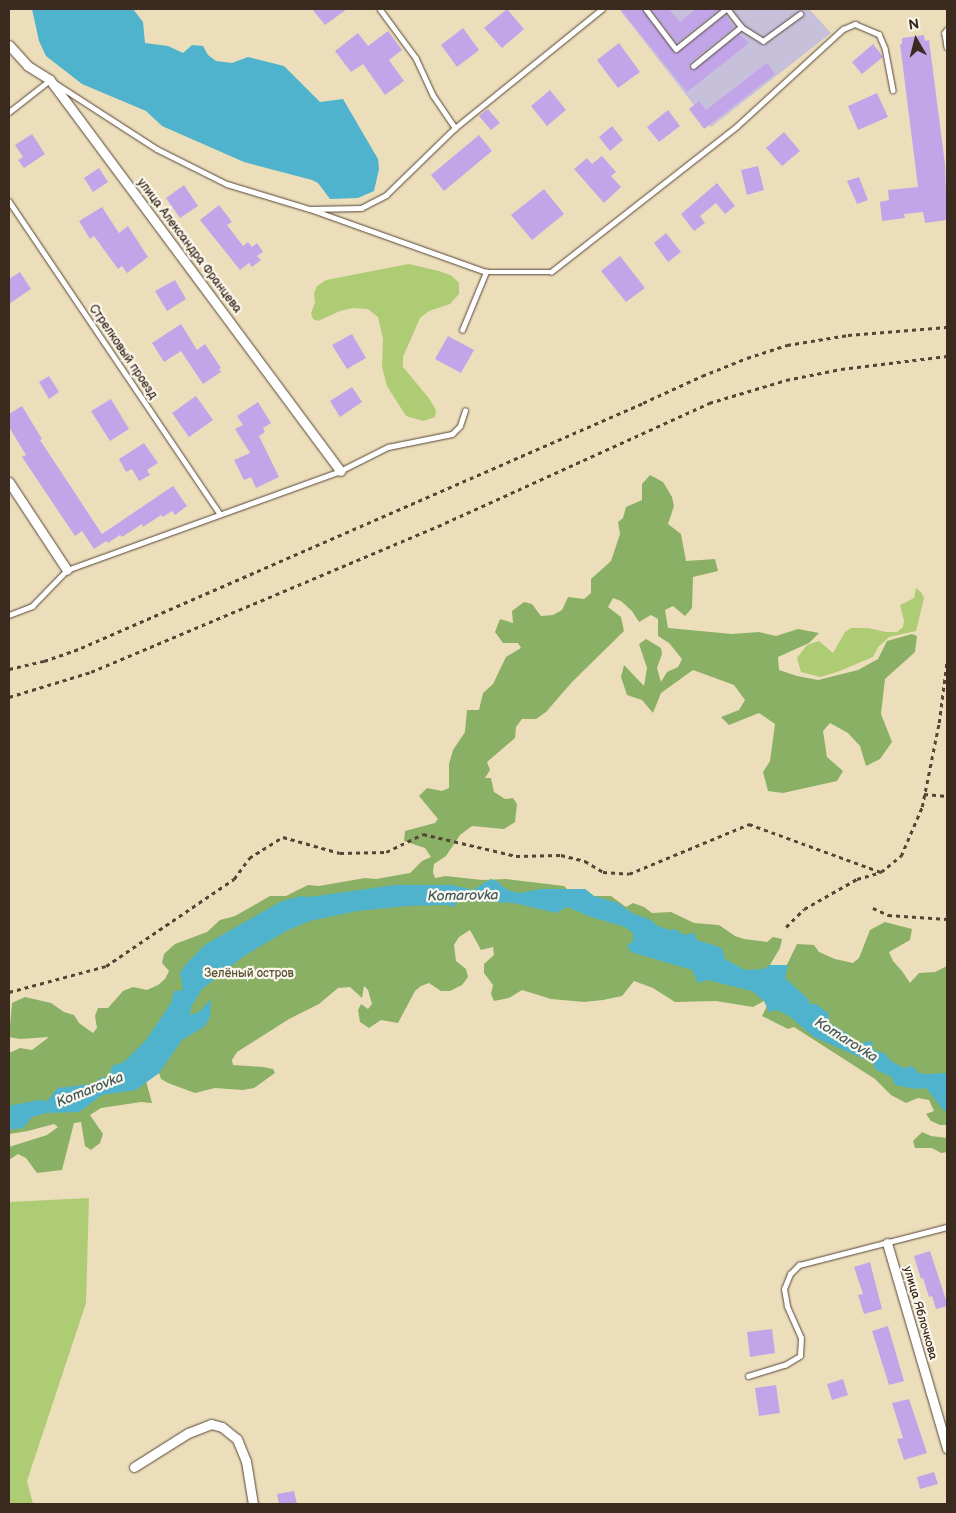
<!DOCTYPE html>
<html>
<head>
<meta charset="utf-8">
<style>
  body { margin:0 }
  #map { position:relative; width:956px; height:1513px; overflow:hidden; background:#ecdebb; font-family:"Balsamiq Sans",sans-serif }
  div>[style] { position:absolute }
  .industrial>* { inset:0; background:#c6c0da }
  .green>* { inset:0; background:#aecc73 }
  .forest>* { inset:0; background:#8ab065 }
  .water>* { inset:0; background:#4fb3ce }
  .building>* { inset:0; background:#c2a5e9 }
  .path>* { height:2.5px; margin-top:-1.25px; transform-origin:0; background:repeating-linear-gradient(90deg,#564536 0 4px,transparent 0 8px) }
  .roads { filter:drop-shadow(0 0 1px #564536) drop-shadow(0 0 1px #564536) }
  .service>* { height:4.5px; margin:-2.25px; padding:0 2.25px; transform-origin:2.25px; border-radius:2.25px; background:#fff }
  .minor>* { height:9px; margin:-4.5px; padding:0 4.5px; transform-origin:4.5px; border-radius:4.5px; background:#fff }
  span { translate:-50% -50%; white-space:nowrap; text-align:center; line-height:1.15; -webkit-text-stroke:4.5px #fbf7ec; paint-order:stroke }
  .street-label { font-size:12px; color:#3b2a1e }
  .park-label { font-size:12px; color:#585233 }
  .water-label { font-size:14px; color:#425a5c; font-style:italic }
  .frame { position:absolute; inset:0; border:10px solid #3b2a1e; pointer-events:none }
  .north { position:absolute; left:891px; top:15px; width:50px; height:50px; -webkit-text-stroke:4px #fbf7ec; paint-order:stroke; rotate:352deg; font-size:14px; font-weight:700; line-height:20px; text-align:center; color:#3b2a1e }
  .north::after { content:''; display:block; margin:auto; width:18px; height:22px; background:#3b2a1e; clip-path:polygon(50% 0,100% 100%,50% 72%,0 100%) }
</style>
</head>
<body>
<div id="map">
  <div class="industrial">
    <div style="clip-path:polygon(619px 9px,809px 9px,831px 33px,711px 127px)"></div>
  </div>
  <div class="green">
    <div style="clip-path:polygon(409px 264px,439px 271px,452px 276px,459px 283px,459px 294px,450px 304px,429px 311px,420px 318px,403px 357px,403px 367px,428px 397px,436px 410px,435px 417px,423px 421px,406px 416px,387px 386px,382px 367px,383px 339px,378px 317px,368px 309px,353px 308px,340px 311px,318px 321px,313px 319px,311px 313px,315px 303px,314px 293px,317px 286px,326px 280px)"></div>
    <div style="clip-path:polygon(916px 588px,921px 592px,924px 598px,916px 631px,889px 637px,878px 647px,873px 657px,837px 672px,820px 677px,801px 672px,797px 658px,807px 645px,819px 641px,833px 653px,845px 632px,851px 628px,868px 628px,886px 632px,897px 632px,903px 627px,904px 621px,900px 605px,914px 598px)"></div>
    <div style="clip-path:polygon(89px 1198px,86px 1303px,27px 1481px,33px 1504px,9px 1504px,9px 1202px)"></div>
  </div>
  <div class="forest">
    <div style="clip-path:polygon(650px 475px,663px 482px,672px 497px,674px 506px,668px 524px,681px 534px,686px 561px,715px 559px,718px 571px,693px 577px,692px 608px,685px 616px,673px 606px,665px 610px,668px 628px,732px 634px,759px 632px,776px 636px,798px 629px,819px 633px,809px 643px,778px 657px,779px 670px,797px 676px,818px 680px,858px 670px,878px 659px,887px 641px,912px 634px,917px 636px,915px 652px,885px 679px,881px 714px,892px 742px,880px 759px,866px 766px,860px 746px,848px 733px,830px 723px,823px 731px,827px 757px,843px 771px,837px 781px,783px 793px,768px 791px,763px 772px,770px 761px,775px 724px,759px 713px,729px 725px,721px 717px,739px 710px,745px 700px,734px 685px,693px 670px,661px 693px,653px 713px,642px 700px,627px 695px,621px 677px,624px 665px,644px 686px,647px 668px,639px 644px,646px 639px,661px 648px,662px 654px,657px 668px,661px 682px,667px 672px,678px 667px,682px 659px,669px 643px,658px 636px,658px 619px,651px 615px,639px 622px,632px 611px,621px 601px,613px 598px,608px 607px,621px 617px,624px 631px,572px 682px,546px 712px,536px 719px,522px 719px,516px 727px,515px 738px,487px 762px,490px 770px,485px 778px,491px 778px,494px 792px,505px 799px,513px 798px,517px 804px,515px 822px,504px 829px,472px 826px,460px 835px,446px 856px,434px 864px,433px 872px,435px 878px,446px 876px,482px 880px,506px 879px,564px 886px,567px 889px,585px 889px,594px 896px,611px 896px,626px 907px,633px 903px,644px 907px,652px 913px,671px 912px,694px 923px,719px 925px,735px 936px,744px 939px,767px 942px,773px 937px,782px 939px,780px 948px,770px 965px,764px 1001px,753px 1007px,716px 1001px,675px 1002px,653px 988px,634px 981px,622px 996px,603px 1000px,584px 1002px,551px 999px,522px 990px,509px 998px,494px 1001px,491px 994px,493px 985px,484px 973px,484px 964px,494px 955px,493px 947px,481px 950px,470px 930px,459px 937px,454px 945px,456px 961px,466px 969px,468px 977px,462px 985px,450px 991px,441px 991px,429px 983px,421px 986px,415px 991px,398px 1023px,381px 1020px,369px 1028px,360px 1022px,358px 1010px,361px 1004px,368px 1009px,372px 1004px,368px 990px,364px 986px,362px 998px,350px 987px,338px 988px,319px 1004px,289px 1019px,237px 1052px,232px 1060px,233px 1065px,263px 1067px,273px 1069px,275px 1073px,254px 1088px,243px 1090px,215px 1088px,195px 1093px,168px 1083px,161px 1079px,159px 1073px,146px 1081px,152px 1103px,141px 1102px,101px 1108px,90px 1115px,103px 1134px,100px 1143px,91px 1150px,85px 1146px,81px 1122px,74px 1123px,62px 1170px,37px 1173px,26px 1158px,18px 1154px,9px 1160px,9px 1147px,47px 1135px,58px 1127px,54px 1124px,28px 1131px,9px 1134px,9px 1053px,20px 1048px,32px 1050px,49px 1037px,20px 1039px,9px 1037px,12px 1003px,25px 997px,51px 1003px,64px 1012px,74px 1015px,79px 1023px,93px 1033px,97px 1028px,95px 1016px,98px 1008px,108px 1008px,123px 991px,133px 987px,147px 990px,158px 985px,165px 979px,169px 971px,162px 963px,164px 954px,175px 944px,207px 932px,220px 920px,235px 916px,270px 896px,286px 896px,308px 885px,319px 886px,365px 878px,376px 879px,410px 873px,422px 861px,431px 857px,425px 848px,404px 841px,405px 831px,435px 823px,438px 819px,419px 796px,427px 788px,442px 791px,449px 788px,449px 764px,453px 750px,465px 732px,467px 710px,479px 710px,483px 693px,493px 684px,506px 657px,521px 648px,518px 643px,503px 643px,495px 632px,500px 619px,513px 623px,512px 611px,524px 602px,532px 604px,541px 616px,553px 615px,562px 610px,568px 597px,584px 599px,591px 593px,591px 579px,611px 561px,620px 534px,618px 522px,623px 518px,626px 507px,642px 500px,642px 484px)"></div>
    <div style="clip-path:polygon(885px 922px,912px 929px,910px 940px,889px 952px,893px 961px,902px 971px,910px 983px,919px 973px,935px 972px,947px 966px,947px 1125px,940px 1125px,931px 1121px,926px 1114px,934px 1111px,929px 1100px,918px 1098px,906px 1103px,891px 1095px,875px 1079px,794px 1027px,788px 1029px,762px 1016px,797px 944px,814px 945px,819px 952px,835px 959px,853px 963px,859px 958px,870px 930px)"></div>
    <div style="clip-path:polygon(922px 1132px,931px 1136px,947px 1138px,947px 1152px,941px 1153px,932px 1148px,915px 1148px,913px 1141px)"></div>
  </div>
  <div class="water">
    <div style="clip-path:polygon(32px 9px,133px 9px,143px 22px,145px 43px,168px 46px,183px 53px,192px 45px,203px 46px,208px 55px,216px 61px,232px 63px,248px 57px,284px 66px,320px 102px,343px 99px,378px 159px,379px 169px,374px 191px,358px 198px,330px 199px,318px 183px,312px 180px,244px 162px,162px 126px,146px 111px,82px 84px,46px 56px,39px 41px)"></div>
    <div style="clip-path:polygon(491px 879px,499px 882px,500px 885px,510px 891px,519px 893px,540px 889px,585px 889px,594px 896px,618px 903px,632px 913px,651px 920px,656px 925px,669px 930px,675px 929px,684px 935px,694px 933px,697px 940px,722px 948px,725px 959px,745px 970px,764px 969px,770px 965px,788px 965px,785px 978px,807px 998px,810px 1004px,816px 1004px,828px 1013px,830px 1023px,848px 1034px,854px 1041px,860px 1044px,869px 1041px,873px 1043px,872px 1047px,876px 1051px,884px 1053px,891px 1061px,904px 1068px,912px 1066px,919px 1073px,926px 1074px,947px 1073px,947px 1111px,944px 1111px,926px 1088px,915px 1089px,895px 1085px,892px 1077px,876px 1070px,873px 1063px,814px 1037px,789px 1016px,777px 1010px,769px 1012px,764px 1001px,752px 991px,707px 980px,698px 983px,692px 970px,631px 952px,627px 946px,633px 941px,633px 933px,625px 927px,591px 917px,567px 907px,556px 913px,514px 903px,458px 900px,454px 907px,447px 905px,407px 906px,357px 911px,310px 921px,288px 930px,244px 956px,202px 989px,191px 1007px,190px 1015px,199px 1012px,211px 999px,210px 1017px,205px 1026px,182px 1040px,159px 1073px,136px 1090px,102px 1095px,79px 1112px,46px 1113px,32px 1117px,23px 1128px,9px 1130px,9px 1106px,39px 1100px,47px 1101px,58px 1088px,92px 1084px,101px 1078px,109px 1076px,112px 1066px,124px 1062px,146px 1040px,171px 1003px,174px 991px,183px 990px,180px 973px,185px 965px,206px 944px,282px 901px,301px 896px,309px 897px,395px 885px,452px 885px,473px 890px)"></div>
  </div>
  <div class="building">
    <div style="clip-path:polygon(312px 9px,347px 9px,325px 25px)"></div>
    <div style="clip-path:polygon(507px 9px,524px 29px,502px 48px,484px 28px)"></div>
    <div style="clip-path:polygon(620px 9px,642px 9px,676px 53px,725px 15px,734px 27px,690px 63px,689px 67px,692px 70px,739px 34px,749px 43px,687px 92px)"></div>
    <div style="clip-path:polygon(651px 9px,669px 9px,680px 22px,696px 9px,720px 9px,677px 43px)"></div>
    <div style="clip-path:polygon(463px 28px,479px 50px,457px 67px,441px 45px)"></div>
    <div style="clip-path:polygon(388px 31px,402px 50px,389px 60px,404px 81px,385px 95px,363px 64px,351px 72px,335px 51px,358px 33px,368px 46px)"></div>
    <div style="clip-path:polygon(924px 35px,925px 41px,929px 40px,945px 164px,947px 220px,925px 223px,923px 212px,904px 214px,905px 218px,882px 221px,880px 202px,889px 200px,888px 190px,918px 187px,900px 44px,902px 44px,902px 38px)"></div>
    <div style="clip-path:polygon(619px 43px,640px 72px,618px 88px,597px 60px)"></div>
    <div style="clip-path:polygon(873px 44px,883px 57px,862px 74px,852px 62px)"></div>
    <div style="clip-path:polygon(767px 63px,775px 74px,704px 129px,689px 109px,699px 101px,706px 110px)"></div>
    <div style="clip-path:polygon(550px 90px,566px 110px,547px 126px,531px 106px)"></div>
    <div style="clip-path:polygon(877px 93px,888px 117px,858px 130px,848px 106px)"></div>
    <div style="clip-path:polygon(488px 109px,500px 123px,491px 130px,479px 116px)"></div>
    <div style="clip-path:polygon(668px 110px,680px 126px,659px 142px,647px 127px)"></div>
    <div style="clip-path:polygon(612px 126px,623px 140px,610px 151px,599px 137px)"></div>
    <div style="clip-path:polygon(784px 132px,800px 151px,782px 166px,766px 148px)"></div>
    <div style="clip-path:polygon(32px 134px,45px 154px,24px 168px,18px 160px,23px 157px,15px 145px)"></div>
    <div style="clip-path:polygon(479px 135px,492px 151px,444px 191px,431px 175px)"></div>
    <div style="clip-path:polygon(602px 156px,616px 172px,611px 176px,621px 187px,604px 203px,574px 169px,587px 158px,592px 164px)"></div>
    <div style="clip-path:polygon(758px 166px,764px 190px,747px 195px,741px 170px)"></div>
    <div style="clip-path:polygon(99px 168px,108px 182px,93px 192px,84px 178px)"></div>
    <div style="clip-path:polygon(859px 177px,868px 200px,857px 204px,847px 181px)"></div>
    <div style="clip-path:polygon(717px 183px,735px 206px,725px 214px,716px 203px,700px 216px,705px 223px,694px 231px,681px 214px)"></div>
    <div style="clip-path:polygon(184px 185px,198px 206px,180px 218px,166px 198px)"></div>
    <div style="clip-path:polygon(544px 189px,564px 214px,532px 240px,511px 215px)"></div>
    <div style="clip-path:polygon(219px 205px,232px 222px,227px 225px,243px 246px,248px 242px,252px 247px,257px 243px,263px 252px,257px 256px,261px 260px,252px 267px,249px 263px,240px 270px,200px 220px)"></div>
    <div style="clip-path:polygon(102px 207px,119px 233px,128px 226px,148px 257px,127px 273px,122px 266px,118px 269px,94px 236px,90px 239px,79px 221px)"></div>
    <div style="clip-path:polygon(666px 233px,681px 252px,668px 262px,654px 243px)"></div>
    <div style="clip-path:polygon(620px 256px,645px 288px,626px 302px,601px 271px)"></div>
    <div style="clip-path:polygon(20px 272px,31px 289px,9px 304px,9px 279px)"></div>
    <div style="clip-path:polygon(175px 280px,186px 299px,167px 311px,155px 291px)"></div>
    <div style="clip-path:polygon(181px 324px,197px 350px,205px 344px,221px 368px,219px 369px,221px 372px,203px 384px,181px 351px,164px 362px,152px 343px)"></div>
    <div style="clip-path:polygon(352px 334px,366px 358px,347px 369px,332px 345px)"></div>
    <div style="clip-path:polygon(448px 336px,474px 350px,461px 373px,435px 359px)"></div>
    <div style="clip-path:polygon(49px 376px,59px 392px,49px 399px,39px 382px)"></div>
    <div style="clip-path:polygon(352px 387px,362px 402px,340px 417px,330px 401px)"></div>
    <div style="clip-path:polygon(196px 396px,213px 420px,189px 437px,172px 413px)"></div>
    <div style="clip-path:polygon(111px 399px,129px 429px,110px 441px,91px 411px)"></div>
    <div style="clip-path:polygon(258px 402px,271px 423px,263px 428px,265px 432px,259px 436px,279px 477px,256px 488px,251px 477px,244px 480px,234px 460px,250px 453px,235px 429px,243px 425px,237px 416px)"></div>
    <div style="clip-path:polygon(22px 406px,42px 439px,40px 440px,102px 534px,173px 486px,187px 506px,175px 515px,172px 511px,163px 517px,161px 515px,143px 527px,142px 524px,122px 537px,120px 535px,108px 543px,106px 541px,94px 549px,82px 531px,75px 536px,22px 457px,26px 455px,9px 427px,9px 414px)"></div>
    <div style="clip-path:polygon(144px 443px,158px 463px,147px 470px,150px 475px,139px 481px,132px 469px,126px 472px,119px 459px)"></div>
    <div style="clip-path:polygon(930px 1251px,947px 1303px,947px 1306px,936px 1309px,932px 1296px,929px 1297px,923px 1278px,921px 1279px,914px 1256px)"></div>
    <div style="clip-path:polygon(870px 1262px,882px 1309px,864px 1314px,858px 1295px,863px 1294px,854px 1267px)"></div>
    <div style="clip-path:polygon(888px 1326px,904px 1381px,889px 1385px,872px 1331px)"></div>
    <div style="clip-path:polygon(772px 1329px,775px 1353px,750px 1357px,747px 1332px)"></div>
    <div style="clip-path:polygon(843px 1379px,848px 1395px,832px 1400px,827px 1384px)"></div>
    <div style="clip-path:polygon(776px 1385px,780px 1413px,759px 1416px,755px 1388px)"></div>
    <div style="clip-path:polygon(909px 1399px,927px 1453px,904px 1460px,897px 1439px,903px 1438px,892px 1403px)"></div>
    <div style="clip-path:polygon(934px 1472px,938px 1484px,920px 1489px,917px 1477px)"></div>
    <div style="clip-path:polygon(294px 1491px,297px 1504px,279px 1504px,277px 1494px)"></div>
  </div>
  <div class="path">
    <div style="left:9px;top:669px;width:36px;rotate:-13deg"></div>
    <div style="left:44px;top:661px;width:39px;rotate:-19deg"></div>
    <div style="left:81px;top:648px;width:613px;rotate:-23.55deg"></div>
    <div style="left:643px;top:403px;width:65px;rotate:-24.6deg"></div>
    <div style="left:702px;top:376px;width:48px;rotate:-21.8deg"></div>
    <div style="left:747px;top:358px;width:42px;rotate:-18deg"></div>
    <div style="left:787px;top:345px;width:62px;rotate:-9.3deg"></div>
    <div style="left:848px;top:335px;width:99px;rotate:-4.6deg"></div>
    <div style="left:9px;top:697px;width:86px;rotate:-17deg"></div>
    <div style="left:91px;top:672px;width:384px;rotate:-22.8deg"></div>
    <div style="left:445px;top:523px;width:290px;rotate:-24.4deg"></div>
    <div style="left:709px;top:403px;width:80px;rotate:-16.6deg"></div>
    <div style="left:786px;top:380px;width:56px;rotate:-11.3deg"></div>
    <div style="left:841px;top:369px;width:107px;rotate:-7deg"></div>
    <div style="left:924px;top:794px;width:23px;rotate:5deg"></div>
    <div style="left:873px;top:908px;width:17px;rotate:25deg"></div>
    <div style="left:888px;top:915px;width:59px;rotate:3.9deg"></div>
    <div style="left:786px;top:927px;width:25px;rotate:-45deg"></div>
    <div style="left:804px;top:909px;width:61px;rotate:-29.5deg"></div>
    <div style="left:857px;top:879px;width:25px;rotate:-16deg"></div>
    <div style="left:881px;top:872px;width:26px;rotate:-39deg"></div>
    <div style="left:901px;top:856px;width:53px;rotate:-66.8deg"></div>
    <div style="left:922px;top:807px;width:86px;rotate:-78.6deg"></div>
    <div style="left:939px;top:723px;width:64px;rotate:-82.8deg"></div>
    <div style="left:9px;top:992px;width:100px;rotate:-15deg"></div>
    <div style="left:106px;top:966px;width:155px;rotate:-34.2deg"></div>
    <div style="left:234px;top:879px;width:26px;rotate:-54deg"></div>
    <div style="left:249px;top:858px;width:40px;rotate:-32deg"></div>
    <div style="left:283px;top:837px;width:59px;rotate:15.7deg"></div>
    <div style="left:340px;top:853px;width:46px;rotate:-1.2deg"></div>
    <div style="left:386px;top:852px;width:41px;rotate:-25.9deg"></div>
    <div style="left:423px;top:834px;width:96px;rotate:13.3deg"></div>
    <div style="left:516px;top:856px;width:45px;rotate:-1.3deg"></div>
    <div style="left:561px;top:855px;width:25px;rotate:14deg"></div>
    <div style="left:585px;top:861px;width:21px;rotate:31deg"></div>
    <div style="left:603px;top:872px;width:26px;rotate:4deg"></div>
    <div style="left:629px;top:874px;width:130px;rotate:-22.6deg"></div>
    <div style="left:749px;top:824px;width:140px;rotate:20deg"></div>
  </div>
  <div class="roads">
    <div class="service">
      <div style="left:380px;top:9px;width:61px;rotate:53.7deg"></div>
      <div style="left:416px;top:58px;width:41px;rotate:65.3deg"></div>
      <div style="left:433px;top:95px;width:40px;rotate:56deg"></div>
      <div style="left:646px;top:9px;width:50px;rotate:53.1deg"></div>
      <div style="left:676px;top:49px;width:64px;rotate:-38.7deg"></div>
      <div style="left:741px;top:27px;width:26px;rotate:32deg"></div>
      <div style="left:763px;top:41px;width:46px;rotate:-36.1deg"></div>
      <div style="left:947px;top:30px;width:4px;rotate:124deg"></div>
      <div style="left:945px;top:33px;width:14px;rotate:82deg"></div>
      <div style="left:693px;top:66px;width:62px;rotate:-39.1deg"></div>
      <div style="left:741px;top:27px;width:23px;rotate:-128deg"></div>
      <div style="left:9px;top:112px;width:52px;rotate:-38deg"></div>
      <div style="left:50px;top:80px;width:127px;rotate:32.8deg"></div>
      <div style="left:157px;top:149px;width:78px;rotate:26.6deg"></div>
      <div style="left:227px;top:184px;width:87px;rotate:16.8deg"></div>
      <div style="left:310px;top:209px;width:51px;rotate:-1.1deg"></div>
      <div style="left:361px;top:208px;width:28px;rotate:-27deg"></div>
      <div style="left:386px;top:195px;width:96px;rotate:-44.2deg"></div>
      <div style="left:455px;top:128px;width:189px;rotate:-39deg"></div>
      <div style="left:9px;top:201px;width:377px;rotate:56deg"></div>
      <div style="left:310px;top:209px;width:187px;rotate:19.7deg"></div>
      <div style="left:486px;top:272px;width:65px"></div>
      <div style="left:551px;top:272px;width:235px;rotate:-38.1deg"></div>
      <div style="left:736px;top:127px;width:145px;rotate:-42.5deg"></div>
      <div style="left:843px;top:29px;width:13px;rotate:-23deg"></div>
      <div style="left:855px;top:24px;width:26px;rotate:23deg"></div>
      <div style="left:879px;top:34px;width:15px;rotate:67deg"></div>
      <div style="left:885px;top:48px;width:43px;rotate:79.2deg"></div>
      <div style="left:462px;top:330px;width:63px;rotate:-67.5deg"></div>
      <div style="left:9px;top:615px;width:25px;rotate:-21deg"></div>
      <div style="left:32px;top:606px;width:50px;rotate:-45.8deg"></div>
      <div style="left:67px;top:570px;width:290px;rotate:-19.9deg"></div>
      <div style="left:340px;top:471px;width:54px;rotate:-26.6deg"></div>
      <div style="left:388px;top:447px;width:65px;rotate:-11.5deg"></div>
      <div style="left:452px;top:434px;width:11px;rotate:-45deg"></div>
      <div style="left:460px;top:426px;width:16px;rotate:-72deg"></div>
      <div style="left:748px;top:1376px;width:39px;rotate:-17deg"></div>
      <div style="left:785px;top:1365px;width:17px;rotate:-31deg"></div>
      <div style="left:800px;top:1356px;width:18px;rotate:-87deg"></div>
      <div style="left:801px;top:1338px;width:35px;rotate:-114deg"></div>
      <div style="left:787px;top:1306px;width:17px;rotate:-100deg"></div>
      <div style="left:784px;top:1289px;width:16px;rotate:-68deg"></div>
      <div style="left:790px;top:1274px;width:13px;rotate:-45deg"></div>
      <div style="left:799px;top:1265px;width:153px;rotate:-14.4deg"></div>
    </div>
    <div class="minor">
      <div style="left:9px;top:45px;width:28px;rotate:48deg"></div>
      <div style="left:28px;top:66px;width:26px;rotate:32deg"></div>
      <div style="left:50px;top:80px;width:487px;rotate:53.4deg"></div>
      <div style="left:9px;top:482px;width:105px;rotate:56.6deg"></div>
      <div style="left:887px;top:1243px;width:214px;rotate:73.7deg"></div>
      <div style="left:134px;top:1467px;width:64px;rotate:-32.2deg"></div>
      <div style="left:188px;top:1433px;width:25px;rotate:-21deg"></div>
      <div style="left:211px;top:1424px;width:11px;rotate:15deg"></div>
      <div style="left:222px;top:1427px;width:19px;rotate:39deg"></div>
      <div style="left:237px;top:1439px;width:24px;rotate:68deg"></div>
      <div style="left:246px;top:1461px;width:44px;rotate:80.8deg"></div>
    </div>
  </div>
  <div class="street-label">
    <span style="left:189px;top:246px;rotate:53deg">улица Александра Францева</span>
    <span style="left:123px;top:352px;rotate:56deg">Стрелковый проезд</span>
    <span style="left:920px;top:1313px;rotate:74deg">улица Яблочкова</span>
  </div>
  <div class="park-label">
    <span style="left:249px;top:974px">Зелёный остров</span>
  </div>
  <div class="water-label">
    <span style="left:463px;top:896px;rotate:-1deg">Komarovka</span>
    <span style="left:846px;top:1040px;rotate:32deg">Komarovka</span>
    <span style="left:90px;top:1090px;rotate:-22deg">Komarovka</span>
  </div>
  <div class="frame"></div>
  <div class="north">N</div>
</div>
</body>
</html>
